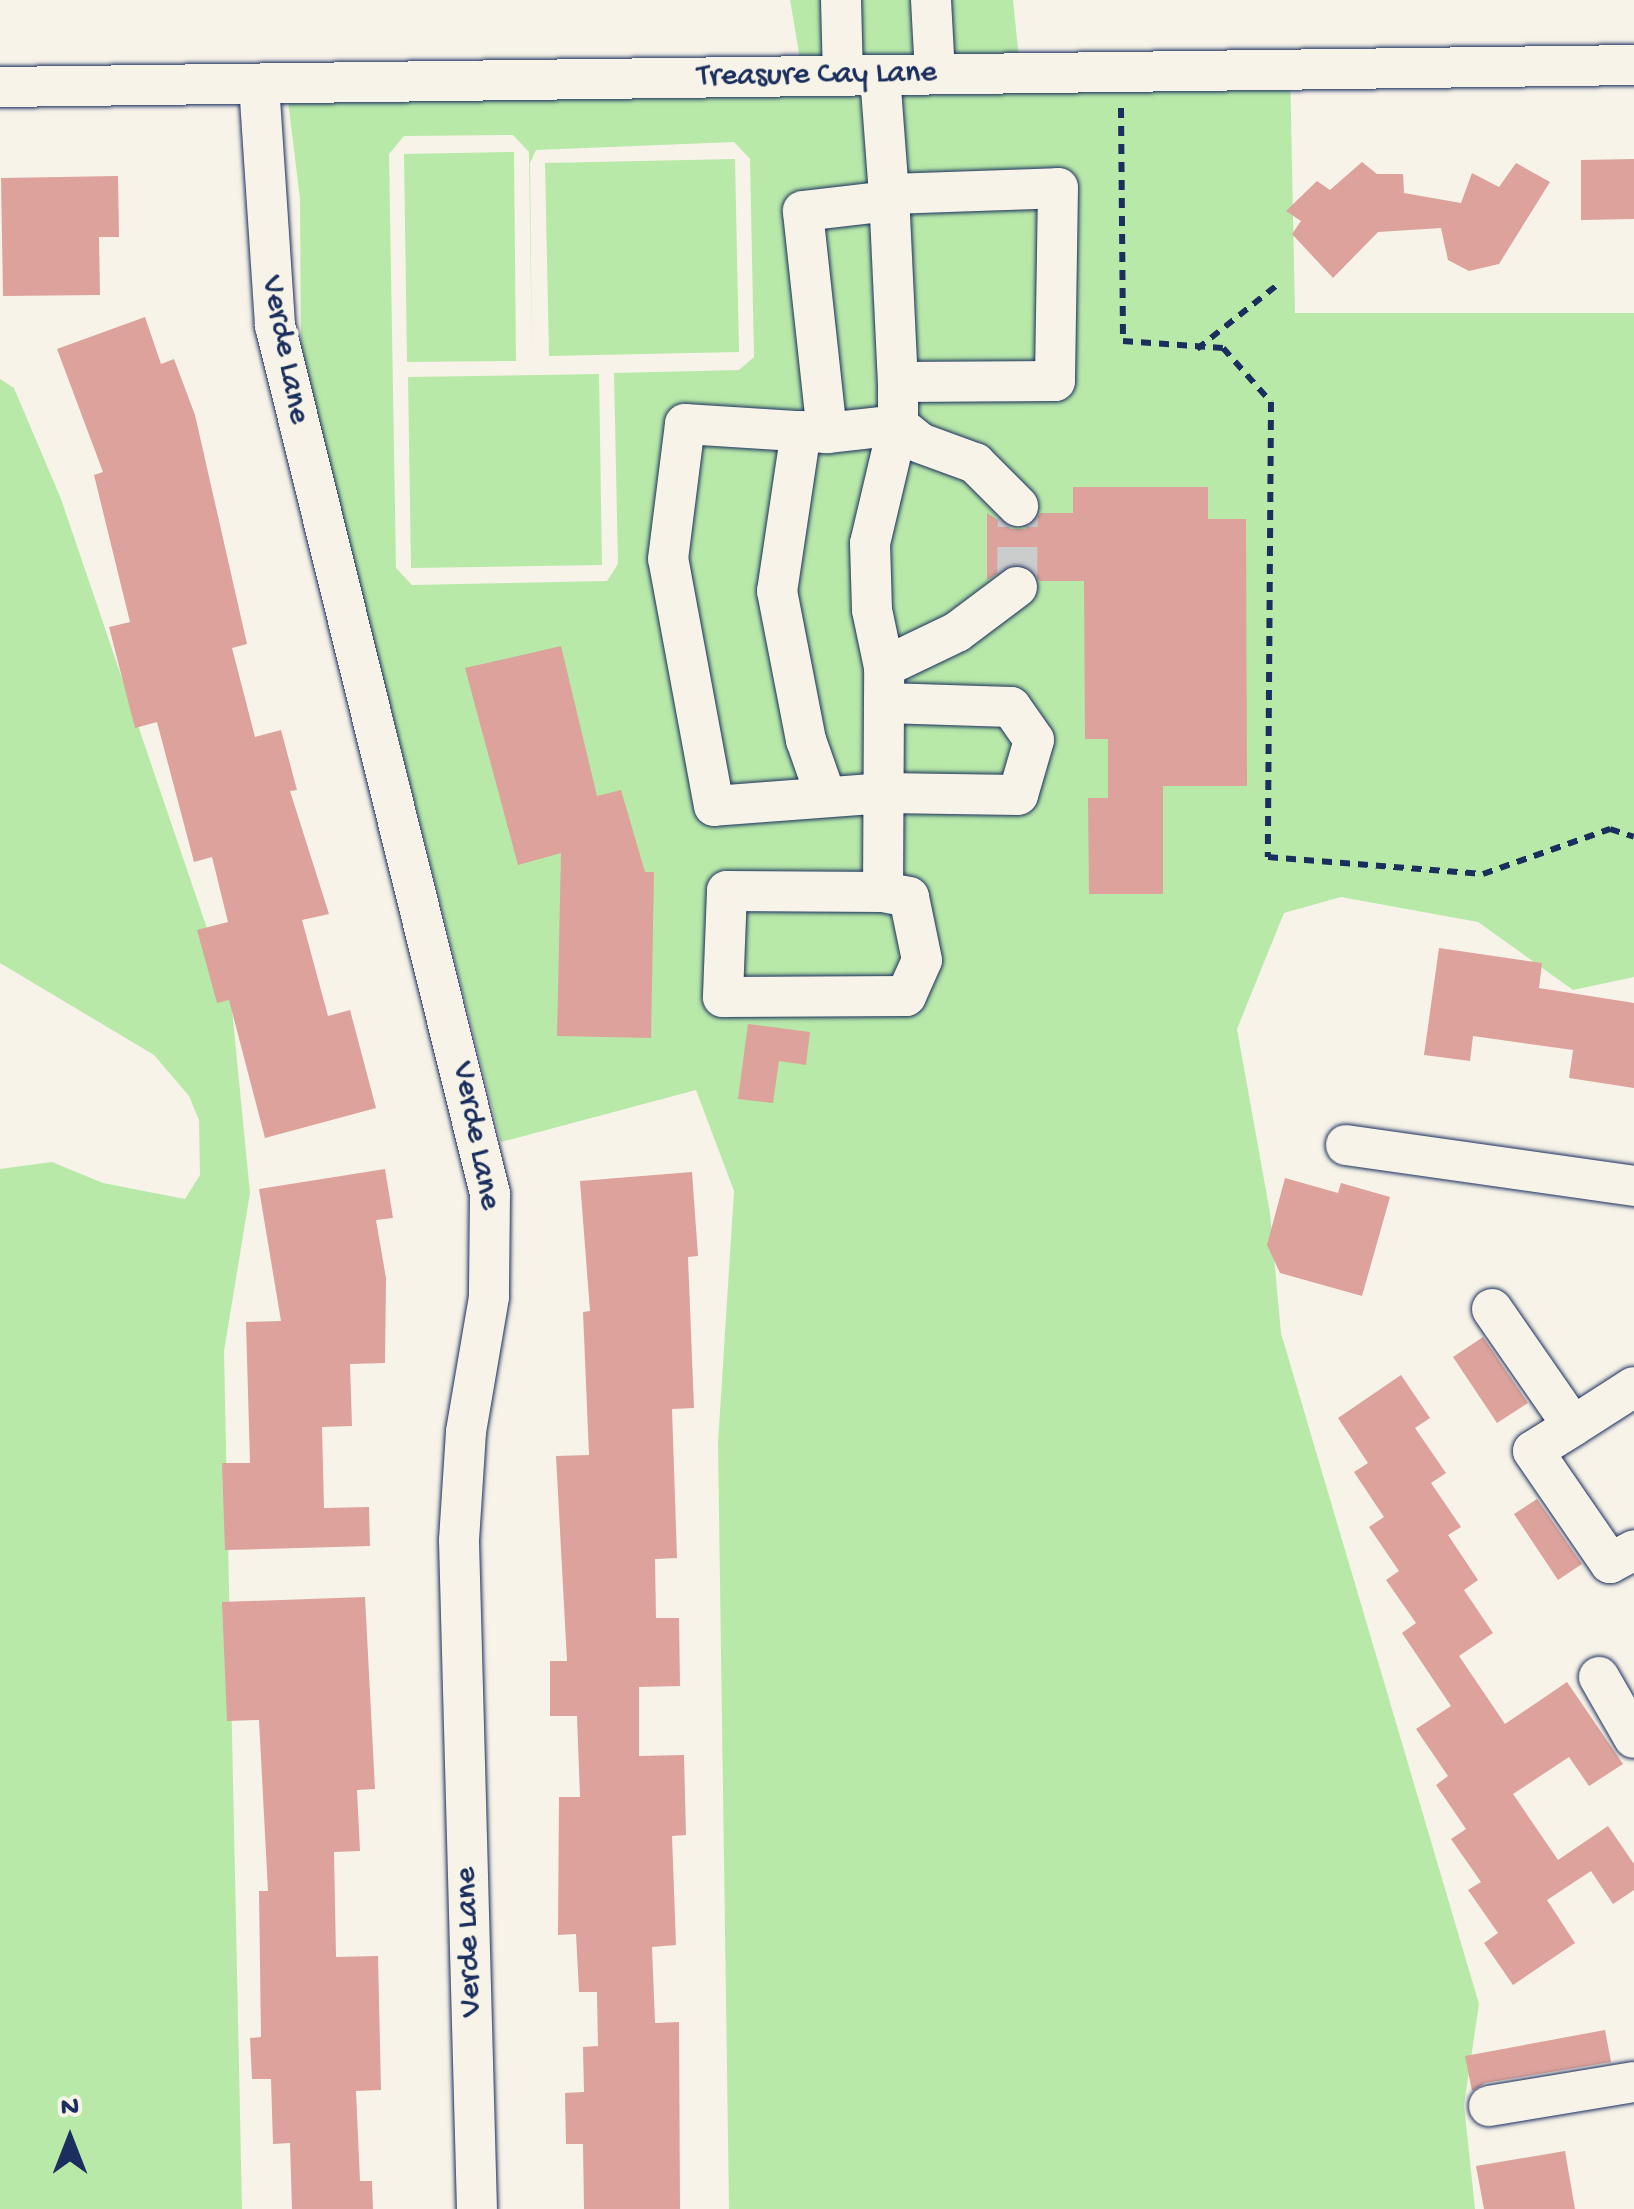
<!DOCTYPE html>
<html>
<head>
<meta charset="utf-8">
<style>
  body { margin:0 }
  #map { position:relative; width:1634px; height:2209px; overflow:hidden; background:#f7f3e8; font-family:"Gochi Hand",sans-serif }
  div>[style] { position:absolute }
  .green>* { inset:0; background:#b8e9a9 }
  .building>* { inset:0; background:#dca29b }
  .minor-tunnel>* { height:40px; margin-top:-20px; transform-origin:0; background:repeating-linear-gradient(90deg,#cbcccc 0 40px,transparent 0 60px) }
  .path>* { height:6px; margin-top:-3px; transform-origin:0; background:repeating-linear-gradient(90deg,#1b2f5e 0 10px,transparent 0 18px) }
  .roads { filter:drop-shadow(0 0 2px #1b2f5e) drop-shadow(0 0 2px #1b2f5e) }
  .minor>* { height:40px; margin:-20px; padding:0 20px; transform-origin:20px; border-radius:20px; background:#f7f3e8 }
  span { translate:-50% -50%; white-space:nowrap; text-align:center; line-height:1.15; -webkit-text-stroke:9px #f7f3e8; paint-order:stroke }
  .street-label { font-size:32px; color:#1b2f5e }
  .north { position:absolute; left:20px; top:2089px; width:100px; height:100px; -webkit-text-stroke:8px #f7f3e8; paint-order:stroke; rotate:0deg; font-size:28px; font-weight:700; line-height:40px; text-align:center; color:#1b2f5e }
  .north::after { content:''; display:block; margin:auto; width:35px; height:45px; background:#1b2f5e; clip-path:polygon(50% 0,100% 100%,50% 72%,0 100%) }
</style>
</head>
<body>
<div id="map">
  <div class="green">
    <div style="clip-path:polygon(evenodd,790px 0,1013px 0,1020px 68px,1290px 67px,1295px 313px,1634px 313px,1634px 977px,1573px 990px,1478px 922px,1341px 897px,1284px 913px,1237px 1029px,1270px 1213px,1281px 1333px,1479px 2004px,1464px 2105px,1475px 2209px,729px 2209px,718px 1443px,734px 1191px,696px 1090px,501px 1142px,301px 356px,300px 199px,287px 93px,803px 76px,790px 0,513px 135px,529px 152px,532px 358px,530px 163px,536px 150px,734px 142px,750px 159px,754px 357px,739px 370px,614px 373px,618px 564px,607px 581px,412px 585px,396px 568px,389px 154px,404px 136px,513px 135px)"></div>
    <div style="clip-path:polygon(514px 152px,516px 361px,407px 362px,404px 154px)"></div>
    <div style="clip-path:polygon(735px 159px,739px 352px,549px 356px,545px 163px)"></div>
    <div style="clip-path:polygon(599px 374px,602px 565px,411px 568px,408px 377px)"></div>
    <div style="clip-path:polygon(0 379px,14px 388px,61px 499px,231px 999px,250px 1193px,224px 1351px,242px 2209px,0 2209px,0 1169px,52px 1162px,103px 1183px,185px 1199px,200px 1175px,199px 1120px,189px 1096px,154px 1055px,0 963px)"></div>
  </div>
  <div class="building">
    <div style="clip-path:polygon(1634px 159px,1634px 219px,1581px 220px,1581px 160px)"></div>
    <div style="clip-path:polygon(1362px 162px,1377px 174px,1403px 174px,1404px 193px,1461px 203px,1472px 173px,1499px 187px,1516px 163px,1550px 182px,1499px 264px,1469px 271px,1448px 260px,1441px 228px,1378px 232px,1333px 278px,1292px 234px,1301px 221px,1286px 211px,1317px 181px,1330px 190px)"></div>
    <div style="clip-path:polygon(118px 176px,119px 237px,99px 237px,100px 295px,3px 296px,1px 178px)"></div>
    <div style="clip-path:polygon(145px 317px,161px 364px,174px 359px,195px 415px,247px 644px,232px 648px,255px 737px,281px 730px,297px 790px,290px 791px,329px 914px,302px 920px,328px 1016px,350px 1010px,376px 1108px,265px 1138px,229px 1000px,217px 1003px,197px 930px,228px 922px,212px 857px,194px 862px,157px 722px,135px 728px,109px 627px,130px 622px,94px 475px,103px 472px,57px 349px)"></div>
    <div style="clip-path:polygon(1073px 487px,1208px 487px,1208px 519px,1246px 519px,1247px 786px,1163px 786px,1163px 894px,1089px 894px,1088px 798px,1108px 798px,1108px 739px,1085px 739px,1084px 581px,1040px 581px,1027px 566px,1015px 563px,987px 580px,987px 513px,1011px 529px,1025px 529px,1041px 513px,1073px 513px)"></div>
    <div style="clip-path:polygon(561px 646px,597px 796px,621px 790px,645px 872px,654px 872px,651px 1038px,557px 1036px,561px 853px,518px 865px,465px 668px)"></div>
    <div style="clip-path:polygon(1439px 948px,1542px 963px,1539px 988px,1634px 1003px,1634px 1088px,1569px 1078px,1573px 1050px,1473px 1036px,1470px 1061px,1424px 1055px)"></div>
    <div style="clip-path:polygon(748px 1024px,810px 1032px,806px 1065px,779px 1061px,773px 1103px,738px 1099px)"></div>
    <div style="clip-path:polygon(385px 1169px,393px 1218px,376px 1220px,386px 1278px,385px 1363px,350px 1364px,352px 1426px,322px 1427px,324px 1508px,369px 1507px,370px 1546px,225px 1550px,222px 1463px,250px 1463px,246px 1322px,281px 1321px,259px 1189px)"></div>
    <div style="clip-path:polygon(692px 1172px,698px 1256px,688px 1257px,694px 1408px,672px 1409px,677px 1558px,655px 1559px,656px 1618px,679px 1618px,680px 1686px,639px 1687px,639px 1756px,684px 1755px,686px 1835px,672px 1836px,676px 1945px,652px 1947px,655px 2023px,679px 2022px,680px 2209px,584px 2209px,583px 2144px,566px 2144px,565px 2093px,584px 2092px,583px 2047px,598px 2046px,597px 1992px,579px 1992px,576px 1934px,558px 1935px,559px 1797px,580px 1797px,577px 1716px,550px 1716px,550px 1661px,567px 1661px,556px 1456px,589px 1455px,583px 1312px,590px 1311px,580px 1181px)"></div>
    <div style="clip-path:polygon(1285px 1178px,1338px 1193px,1341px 1183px,1390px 1197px,1362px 1296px,1280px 1273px,1267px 1245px)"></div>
    <div style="clip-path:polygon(1483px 1337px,1528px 1403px,1497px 1423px,1453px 1357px)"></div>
    <div style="clip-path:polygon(1401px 1375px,1430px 1418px,1415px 1428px,1446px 1473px,1431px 1483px,1461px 1527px,1448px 1535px,1478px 1580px,1464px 1590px,1493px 1633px,1459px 1656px,1505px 1724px,1567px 1682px,1623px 1764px,1589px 1786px,1569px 1757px,1513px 1794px,1558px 1860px,1608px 1826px,1634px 1864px,1634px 1890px,1613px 1904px,1591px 1871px,1547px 1900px,1575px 1943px,1513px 1985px,1484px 1943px,1498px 1933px,1468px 1890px,1481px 1882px,1451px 1839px,1466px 1829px,1436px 1785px,1448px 1776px,1416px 1729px,1451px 1706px,1402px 1633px,1416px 1623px,1386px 1580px,1399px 1571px,1369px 1527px,1384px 1517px,1354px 1472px,1368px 1463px,1338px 1418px)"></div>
    <div style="clip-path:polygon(1537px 1499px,1582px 1564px,1558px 1580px,1514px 1514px)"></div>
    <div style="clip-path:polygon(365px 1597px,375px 1789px,357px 1790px,360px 1851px,334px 1852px,336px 1957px,378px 1956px,381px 2090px,356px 2091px,360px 2181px,372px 2181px,373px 2209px,292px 2209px,290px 2143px,273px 2144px,271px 2079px,252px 2079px,250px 2038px,261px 2037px,259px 1891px,268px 1891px,259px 1720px,227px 1721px,222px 1602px)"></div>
    <div style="clip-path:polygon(1605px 2030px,1611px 2062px,1485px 2083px,1472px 2091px,1465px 2056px)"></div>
    <div style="clip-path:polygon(1565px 2151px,1575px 2209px,1484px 2209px,1476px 2166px)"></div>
  </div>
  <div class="minor-tunnel">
    <div style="left:1017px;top:587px;width:81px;rotate:-89.3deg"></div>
  </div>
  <div class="path">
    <div style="left:1121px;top:108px;width:233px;rotate:89.5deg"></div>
    <div style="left:1123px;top:341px;width:100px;rotate:4deg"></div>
    <div style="left:1223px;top:348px;width:72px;rotate:48.4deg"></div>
    <div style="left:1271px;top:402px;width:455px;rotate:90.4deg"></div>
    <div style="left:1268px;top:857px;width:216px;rotate:4.5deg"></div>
    <div style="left:1483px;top:874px;width:135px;rotate:-19.5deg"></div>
    <div style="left:1610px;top:829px;width:25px;rotate:18deg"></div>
    <div style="left:1197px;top:349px;width:101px;rotate:-38.6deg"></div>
  </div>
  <div class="roads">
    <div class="minor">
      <div style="left:841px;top:0;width:76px;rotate:88.5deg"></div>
      <div style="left:931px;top:0;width:74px;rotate:86.9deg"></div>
      <div style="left:880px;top:75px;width:119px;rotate:85.7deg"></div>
      <div style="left:889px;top:194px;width:169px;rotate:-2deg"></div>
      <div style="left:1058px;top:188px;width:193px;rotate:90.9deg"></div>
      <div style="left:1055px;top:381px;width:157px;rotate:179.6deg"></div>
      <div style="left:898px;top:382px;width:43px;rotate:90deg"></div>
      <div style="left:898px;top:425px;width:28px;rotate:39deg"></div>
      <div style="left:920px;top:443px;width:59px;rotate:20deg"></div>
      <div style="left:975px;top:463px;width:61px;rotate:45deg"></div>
      <div style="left:259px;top:84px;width:242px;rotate:86.2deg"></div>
      <div style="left:275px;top:325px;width:895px;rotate:76.1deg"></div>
      <div style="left:490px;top:1194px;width:103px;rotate:90.6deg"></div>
      <div style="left:489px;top:1297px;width:137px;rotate:99.7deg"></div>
      <div style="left:466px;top:1432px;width:109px;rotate:93.7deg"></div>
      <div style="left:459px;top:1541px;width:668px;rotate:88.46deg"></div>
      <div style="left:0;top:87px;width:1634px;rotate:-0.77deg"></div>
      <div style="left:889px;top:194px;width:188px;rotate:87.3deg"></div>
      <div style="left:801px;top:431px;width:162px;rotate:98.5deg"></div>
      <div style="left:777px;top:591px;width:152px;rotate:79deg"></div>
      <div style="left:806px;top:740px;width:60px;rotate:70.7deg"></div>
      <div style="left:827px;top:433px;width:71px;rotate:-6.4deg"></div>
      <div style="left:898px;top:425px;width:121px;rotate:103.3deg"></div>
      <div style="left:870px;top:543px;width:67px;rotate:88.3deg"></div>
      <div style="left:872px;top:610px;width:58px;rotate:78.1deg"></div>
      <div style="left:885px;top:703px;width:126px;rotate:1.8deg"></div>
      <div style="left:1011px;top:707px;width:40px;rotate:55.1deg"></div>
      <div style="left:1034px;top:740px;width:57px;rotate:106.2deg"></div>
      <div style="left:1018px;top:795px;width:133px;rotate:-179.1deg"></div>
      <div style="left:885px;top:793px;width:171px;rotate:175.7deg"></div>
      <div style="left:714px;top:806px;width:251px;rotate:-100.5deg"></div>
      <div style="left:668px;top:559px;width:136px;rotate:-82.8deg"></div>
      <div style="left:685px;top:424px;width:142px;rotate:3.6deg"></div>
      <div style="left:827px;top:433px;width:223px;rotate:-96.2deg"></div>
      <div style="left:803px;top:211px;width:87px;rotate:-6.6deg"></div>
      <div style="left:883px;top:892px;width:156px;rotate:-179.6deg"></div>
      <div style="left:727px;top:891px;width:106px;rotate:92.2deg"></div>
      <div style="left:723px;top:997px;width:183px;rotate:-0.3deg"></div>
      <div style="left:906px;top:996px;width:39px;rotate:-66deg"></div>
      <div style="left:922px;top:960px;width:64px;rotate:-101.7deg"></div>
      <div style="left:909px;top:897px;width:26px;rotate:-169deg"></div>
      <div style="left:883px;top:892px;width:225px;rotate:-89.7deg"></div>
      <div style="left:884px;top:667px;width:81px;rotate:-25.6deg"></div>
      <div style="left:957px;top:632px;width:75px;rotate:-36.9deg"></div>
      <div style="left:1346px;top:1145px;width:291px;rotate:8.1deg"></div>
      <div style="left:1492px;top:1309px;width:142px;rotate:55.3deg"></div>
      <div style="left:1573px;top:1426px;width:47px;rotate:148deg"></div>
      <div style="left:1533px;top:1451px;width:136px;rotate:55.5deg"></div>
      <div style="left:1610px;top:1563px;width:27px;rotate:-28deg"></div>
      <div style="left:1573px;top:1426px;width:72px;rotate:-32.6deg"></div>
      <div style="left:1599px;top:1677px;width:70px;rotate:60.2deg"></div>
      <div style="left:1489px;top:2106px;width:147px;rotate:-9.4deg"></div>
    </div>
  </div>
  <div class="street-label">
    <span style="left:817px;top:76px;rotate:-1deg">Treasure Cay Lane</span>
    <span style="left:284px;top:350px;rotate:79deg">Verde Lane</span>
    <span style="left:475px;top:1136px;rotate:79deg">Verde Lane</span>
    <span style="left:470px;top:1942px;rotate:-92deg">Verde Lane</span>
  </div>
  <div class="north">N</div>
</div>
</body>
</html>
